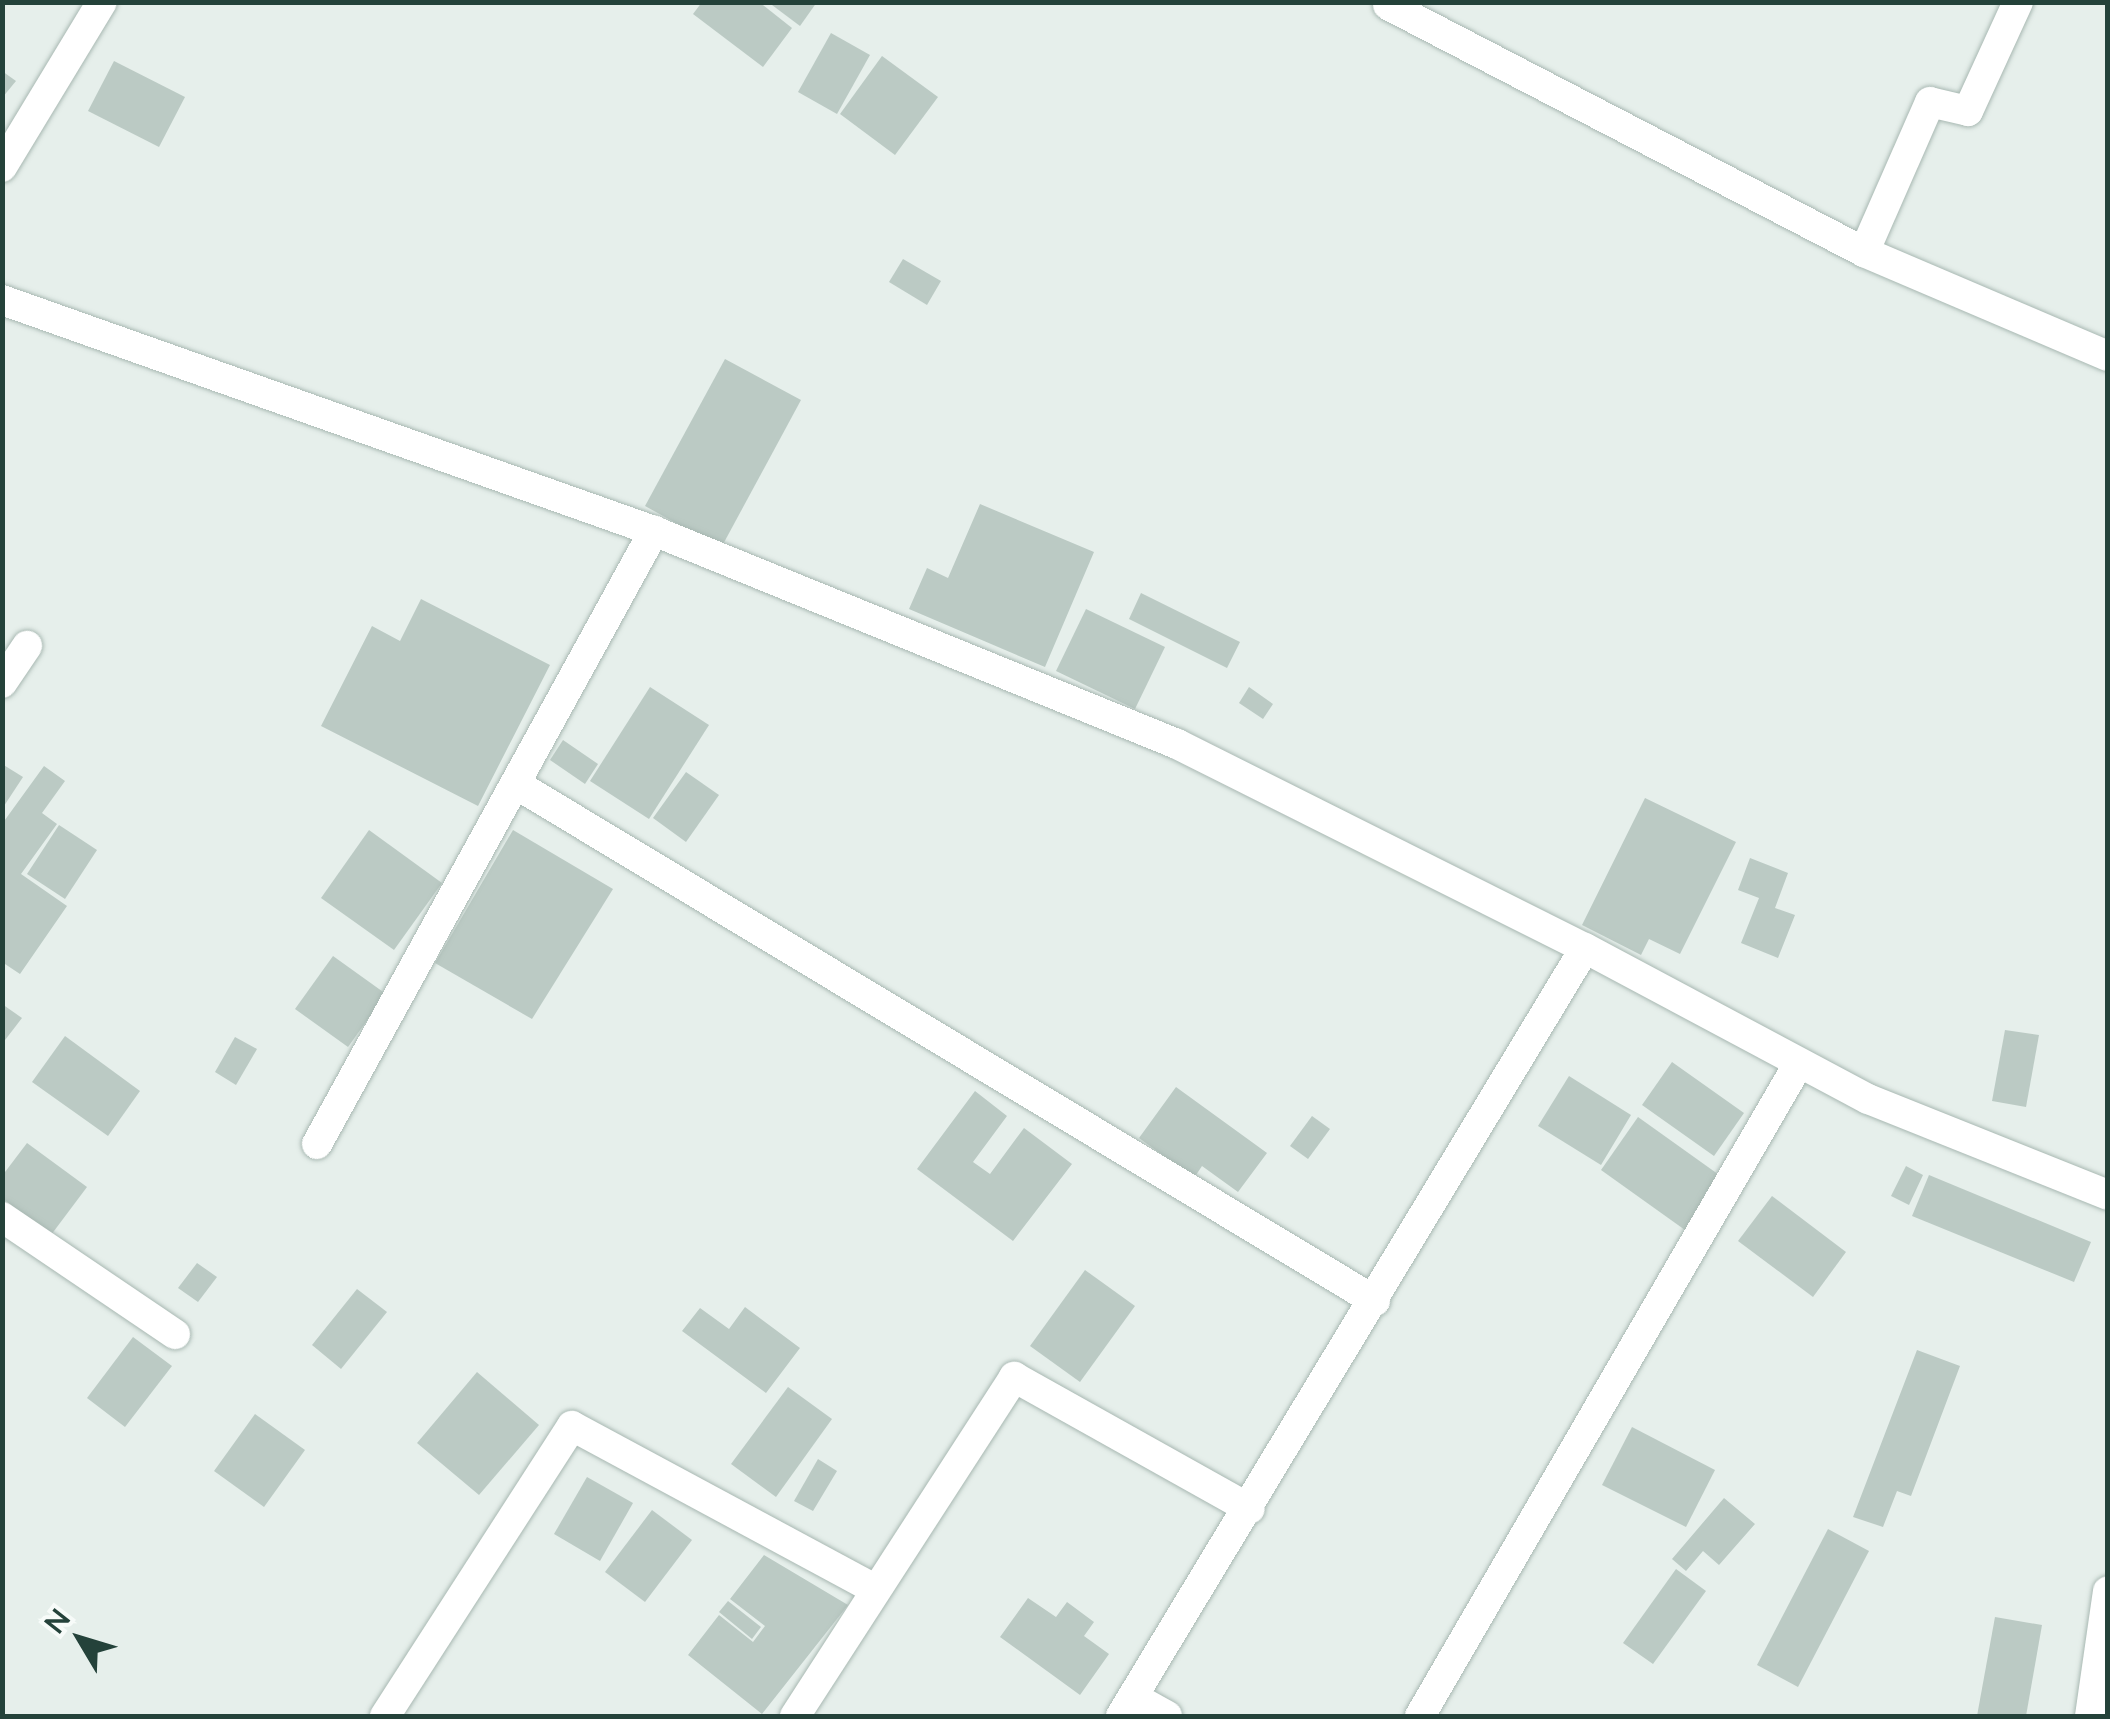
<!DOCTYPE html>
<html>
<head>
<meta charset="utf-8">
<style>
  body { margin:0 }
  #map { position:relative; width:2110px; height:1719px; overflow:hidden; background:#e6efeb; font-family:Lato,sans-serif }
  div>[style] { position:absolute }
  .building>* { inset:0; background:#bbcac4 }
  .roads { filter:drop-shadow(0 0 2px #a8b8b2) drop-shadow(0 0 2px #a8b8b2) }
  .street>* { height:30px; margin:-15px; padding:0 15px; transform-origin:15px; border-radius:15px; background:#fff }
  .secondary>* { height:30px; margin:-15px; padding:0 15px; transform-origin:15px; border-radius:15px; background:#fff }
  span { translate:-50% -50%; white-space:nowrap; text-align:center; line-height:1.15; -webkit-text-stroke:8px #f7fbf9; paint-order:stroke }
  .frame { position:absolute; inset:0; border:5px solid #24423a; pointer-events:none }
  .north { position:absolute; left:30px; top:1589px; width:100px; height:100px; -webkit-text-stroke:8px #f7fbf9; paint-order:stroke; rotate:308deg; font-size:28px; font-weight:700; line-height:40px; text-align:center; color:#24423a }
  .north::after { content:''; display:block; margin:auto; width:35px; height:45px; background:#24423a; clip-path:polygon(50% 0,100% 100%,50% 72%,0 100%) }
</style>
</head>
<body>
<div id="map">
  <div class="building">
    <div style="clip-path:polygon(702px 2px,759px 2px,792px 28px,763px 67px,693px 14px)"></div>
    <div style="clip-path:polygon(768px 2px,817px 2px,800px 26px)"></div>
    <div style="clip-path:polygon(831px 33px,870px 55px,837px 114px,798px 92px)"></div>
    <div style="clip-path:polygon(882px 56px,938px 97px,895px 155px,840px 114px)"></div>
    <div style="clip-path:polygon(114px 61px,185px 97px,159px 147px,88px 111px)"></div>
    <div style="clip-path:polygon(2px 71px,16px 81px,2px 98px)"></div>
    <div style="clip-path:polygon(903px 259px,941px 281px,927px 305px,889px 282px)"></div>
    <div style="clip-path:polygon(725px 359px,801px 400px,721px 548px,645px 506px)"></div>
    <div style="clip-path:polygon(980px 504px,1094px 552px,1045px 667px,909px 609px,927px 568px,948px 578px)"></div>
    <div style="clip-path:polygon(1141px 593px,1240px 642px,1227px 668px,1129px 619px)"></div>
    <div style="clip-path:polygon(421px 599px,550px 665px,478px 806px,321px 726px,372px 626px,400px 641px)"></div>
    <div style="clip-path:polygon(1086px 609px,1165px 647px,1135px 709px,1056px 671px)"></div>
    <div style="clip-path:polygon(650px 687px,709px 725px,649px 819px,590px 781px)"></div>
    <div style="clip-path:polygon(1249px 687px,1273px 704px,1263px 719px,1239px 703px)"></div>
    <div style="clip-path:polygon(563px 740px,598px 764px,585px 784px,550px 760px)"></div>
    <div style="clip-path:polygon(2px 764px,23px 777px,2px 809px)"></div>
    <div style="clip-path:polygon(44px 766px,65px 781px,42px 813px,57px 824px,21px 874px,67px 906px,20px 974px,2px 962px,2px 824px)"></div>
    <div style="clip-path:polygon(686px 772px,719px 795px,686px 842px,653px 818px)"></div>
    <div style="clip-path:polygon(1645px 798px,1736px 842px,1680px 954px,1649px 939px,1641px 955px,1582px 925px)"></div>
    <div style="clip-path:polygon(59px 825px,97px 850px,65px 899px,27px 874px)"></div>
    <div style="clip-path:polygon(369px 830px,442px 883px,394px 950px,321px 898px)"></div>
    <div style="clip-path:polygon(513px 830px,613px 889px,532px 1019px,435px 963px)"></div>
    <div style="clip-path:polygon(1750px 858px,1788px 873px,1775px 908px,1795px 915px,1778px 958px,1741px 943px,1759px 898px,1738px 890px)"></div>
    <div style="clip-path:polygon(333px 956px,386px 994px,348px 1047px,295px 1009px)"></div>
    <div style="clip-path:polygon(2px 1004px,22px 1018px,2px 1044px)"></div>
    <div style="clip-path:polygon(2005px 1030px,2039px 1035px,2026px 1107px,1992px 1101px)"></div>
    <div style="clip-path:polygon(65px 1036px,140px 1091px,108px 1136px,32px 1082px)"></div>
    <div style="clip-path:polygon(235px 1037px,257px 1049px,236px 1085px,215px 1072px)"></div>
    <div style="clip-path:polygon(1672px 1062px,1744px 1113px,1714px 1156px,1642px 1105px)"></div>
    <div style="clip-path:polygon(1569px 1076px,1631px 1115px,1601px 1165px,1538px 1126px)"></div>
    <div style="clip-path:polygon(1176px 1087px,1267px 1153px,1238px 1192px,1202px 1166px,1194px 1178px,1139px 1138px)"></div>
    <div style="clip-path:polygon(975px 1091px,1007px 1116px,973px 1162px,990px 1174px,1024px 1128px,1072px 1164px,1013px 1241px,917px 1169px)"></div>
    <div style="clip-path:polygon(1312px 1116px,1330px 1129px,1308px 1159px,1290px 1146px)"></div>
    <div style="clip-path:polygon(1638px 1117px,1722px 1177px,1685px 1230px,1601px 1170px)"></div>
    <div style="clip-path:polygon(27px 1143px,87px 1187px,51px 1235px,2px 1198px,2px 1176px)"></div>
    <div style="clip-path:polygon(1906px 1166px,1923px 1175px,1909px 1205px,1891px 1196px)"></div>
    <div style="clip-path:polygon(1929px 1175px,2091px 1242px,2074px 1282px,1912px 1216px)"></div>
    <div style="clip-path:polygon(1772px 1196px,1846px 1252px,1813px 1297px,1738px 1241px)"></div>
    <div style="clip-path:polygon(197px 1263px,217px 1277px,198px 1302px,178px 1288px)"></div>
    <div style="clip-path:polygon(1085px 1270px,1135px 1306px,1080px 1382px,1030px 1346px)"></div>
    <div style="clip-path:polygon(357px 1289px,387px 1312px,341px 1369px,312px 1345px)"></div>
    <div style="clip-path:polygon(745px 1307px,800px 1348px,766px 1393px,682px 1331px,700px 1308px,729px 1329px)"></div>
    <div style="clip-path:polygon(133px 1337px,172px 1366px,125px 1427px,87px 1398px)"></div>
    <div style="clip-path:polygon(1917px 1350px,1960px 1366px,1911px 1496px,1897px 1491px,1883px 1527px,1853px 1517px)"></div>
    <div style="clip-path:polygon(477px 1372px,539px 1425px,479px 1495px,417px 1443px)"></div>
    <div style="clip-path:polygon(788px 1387px,832px 1419px,776px 1497px,731px 1464px)"></div>
    <div style="clip-path:polygon(255px 1414px,305px 1450px,264px 1507px,214px 1471px)"></div>
    <div style="clip-path:polygon(1632px 1427px,1715px 1470px,1686px 1527px,1602px 1485px)"></div>
    <div style="clip-path:polygon(818px 1459px,837px 1471px,813px 1511px,794px 1501px)"></div>
    <div style="clip-path:polygon(587px 1477px,633px 1503px,600px 1561px,554px 1534px)"></div>
    <div style="clip-path:polygon(1724px 1498px,1755px 1524px,1719px 1565px,1703px 1551px,1686px 1571px,1672px 1559px)"></div>
    <div style="clip-path:polygon(652px 1510px,692px 1540px,645px 1602px,605px 1572px)"></div>
    <div style="clip-path:polygon(1828px 1529px,1869px 1551px,1798px 1687px,1757px 1665px)"></div>
    <div style="clip-path:polygon(764px 1555px,848px 1605px,762px 1714px,688px 1655px,719px 1615px,753px 1642px,765px 1626px,730px 1599px)"></div>
    <div style="clip-path:polygon(1676px 1569px,1706px 1591px,1653px 1664px,1623px 1643px)"></div>
    <div style="clip-path:polygon(1028px 1598px,1056px 1617px,1067px 1602px,1094px 1622px,1084px 1636px,1109px 1654px,1080px 1695px,1000px 1637px)"></div>
    <div style="clip-path:polygon(728px 1601px,761px 1627px,752px 1639px,719px 1612px)"></div>
    <div style="clip-path:polygon(1995px 1617px,2042px 1625px,2026px 1716px,1977px 1716px)"></div>
  </div>
  <div class="roads">
    <div class="street">
      <div style="left:2018px;top:2px;width:120px;rotate:114.6deg"></div>
      <div style="left:1968px;top:111px;width:39px;rotate:-167deg"></div>
      <div style="left:1930px;top:102px;width:164px;rotate:113.7deg"></div>
      <div style="left:1864px;top:252px;width:265px;rotate:23.1deg"></div>
      <div style="left:1388px;top:5px;width:536px;rotate:27.43deg"></div>
      <div style="left:2px;top:167px;width:193px;rotate:-58.8deg"></div>
      <div style="left:2px;top:300px;width:692px;rotate:19.51deg"></div>
      <div style="left:2px;top:683px;width:45px;rotate:-56deg"></div>
      <div style="left:519px;top:786px;width:999px;rotate:31.03deg"></div>
      <div style="left:317px;top:1144px;width:700px;rotate:-61.2deg"></div>
      <div style="left:654px;top:531px;width:565px;rotate:22.16deg"></div>
      <div style="left:1177px;top:744px;width:456px;rotate:26.6deg"></div>
      <div style="left:2px;top:1217px;width:209px;rotate:34.1deg"></div>
      <div style="left:1133px;top:1697px;width:39px;rotate:29deg"></div>
      <div style="left:385px;top:1716px;width:345px;rotate:-57.2deg"></div>
      <div style="left:572px;top:1426px;width:345px;rotate:28.3deg"></div>
      <div style="left:795px;top:1716px;width:404px;rotate:-57.1deg"></div>
      <div style="left:1014px;top:1377px;width:270px;rotate:29.2deg"></div>
      <div style="left:1121px;top:1716px;width:897px;rotate:-58.86deg"></div>
      <div style="left:1585px;top:948px;width:321px;rotate:28.1deg"></div>
      <div style="left:1868px;top:1099px;width:258px;rotate:21.8deg"></div>
      <div style="left:1420px;top:1716px;width:755px;rotate:-59.87deg"></div>
    </div>
    <div class="secondary">
      <div style="left:2090px;top:1716px;width:126px;rotate:-81.8deg"></div>
    </div>
  </div>
  <div class="frame"></div>
  <div class="north">N</div>
</div>
</body>
</html>
